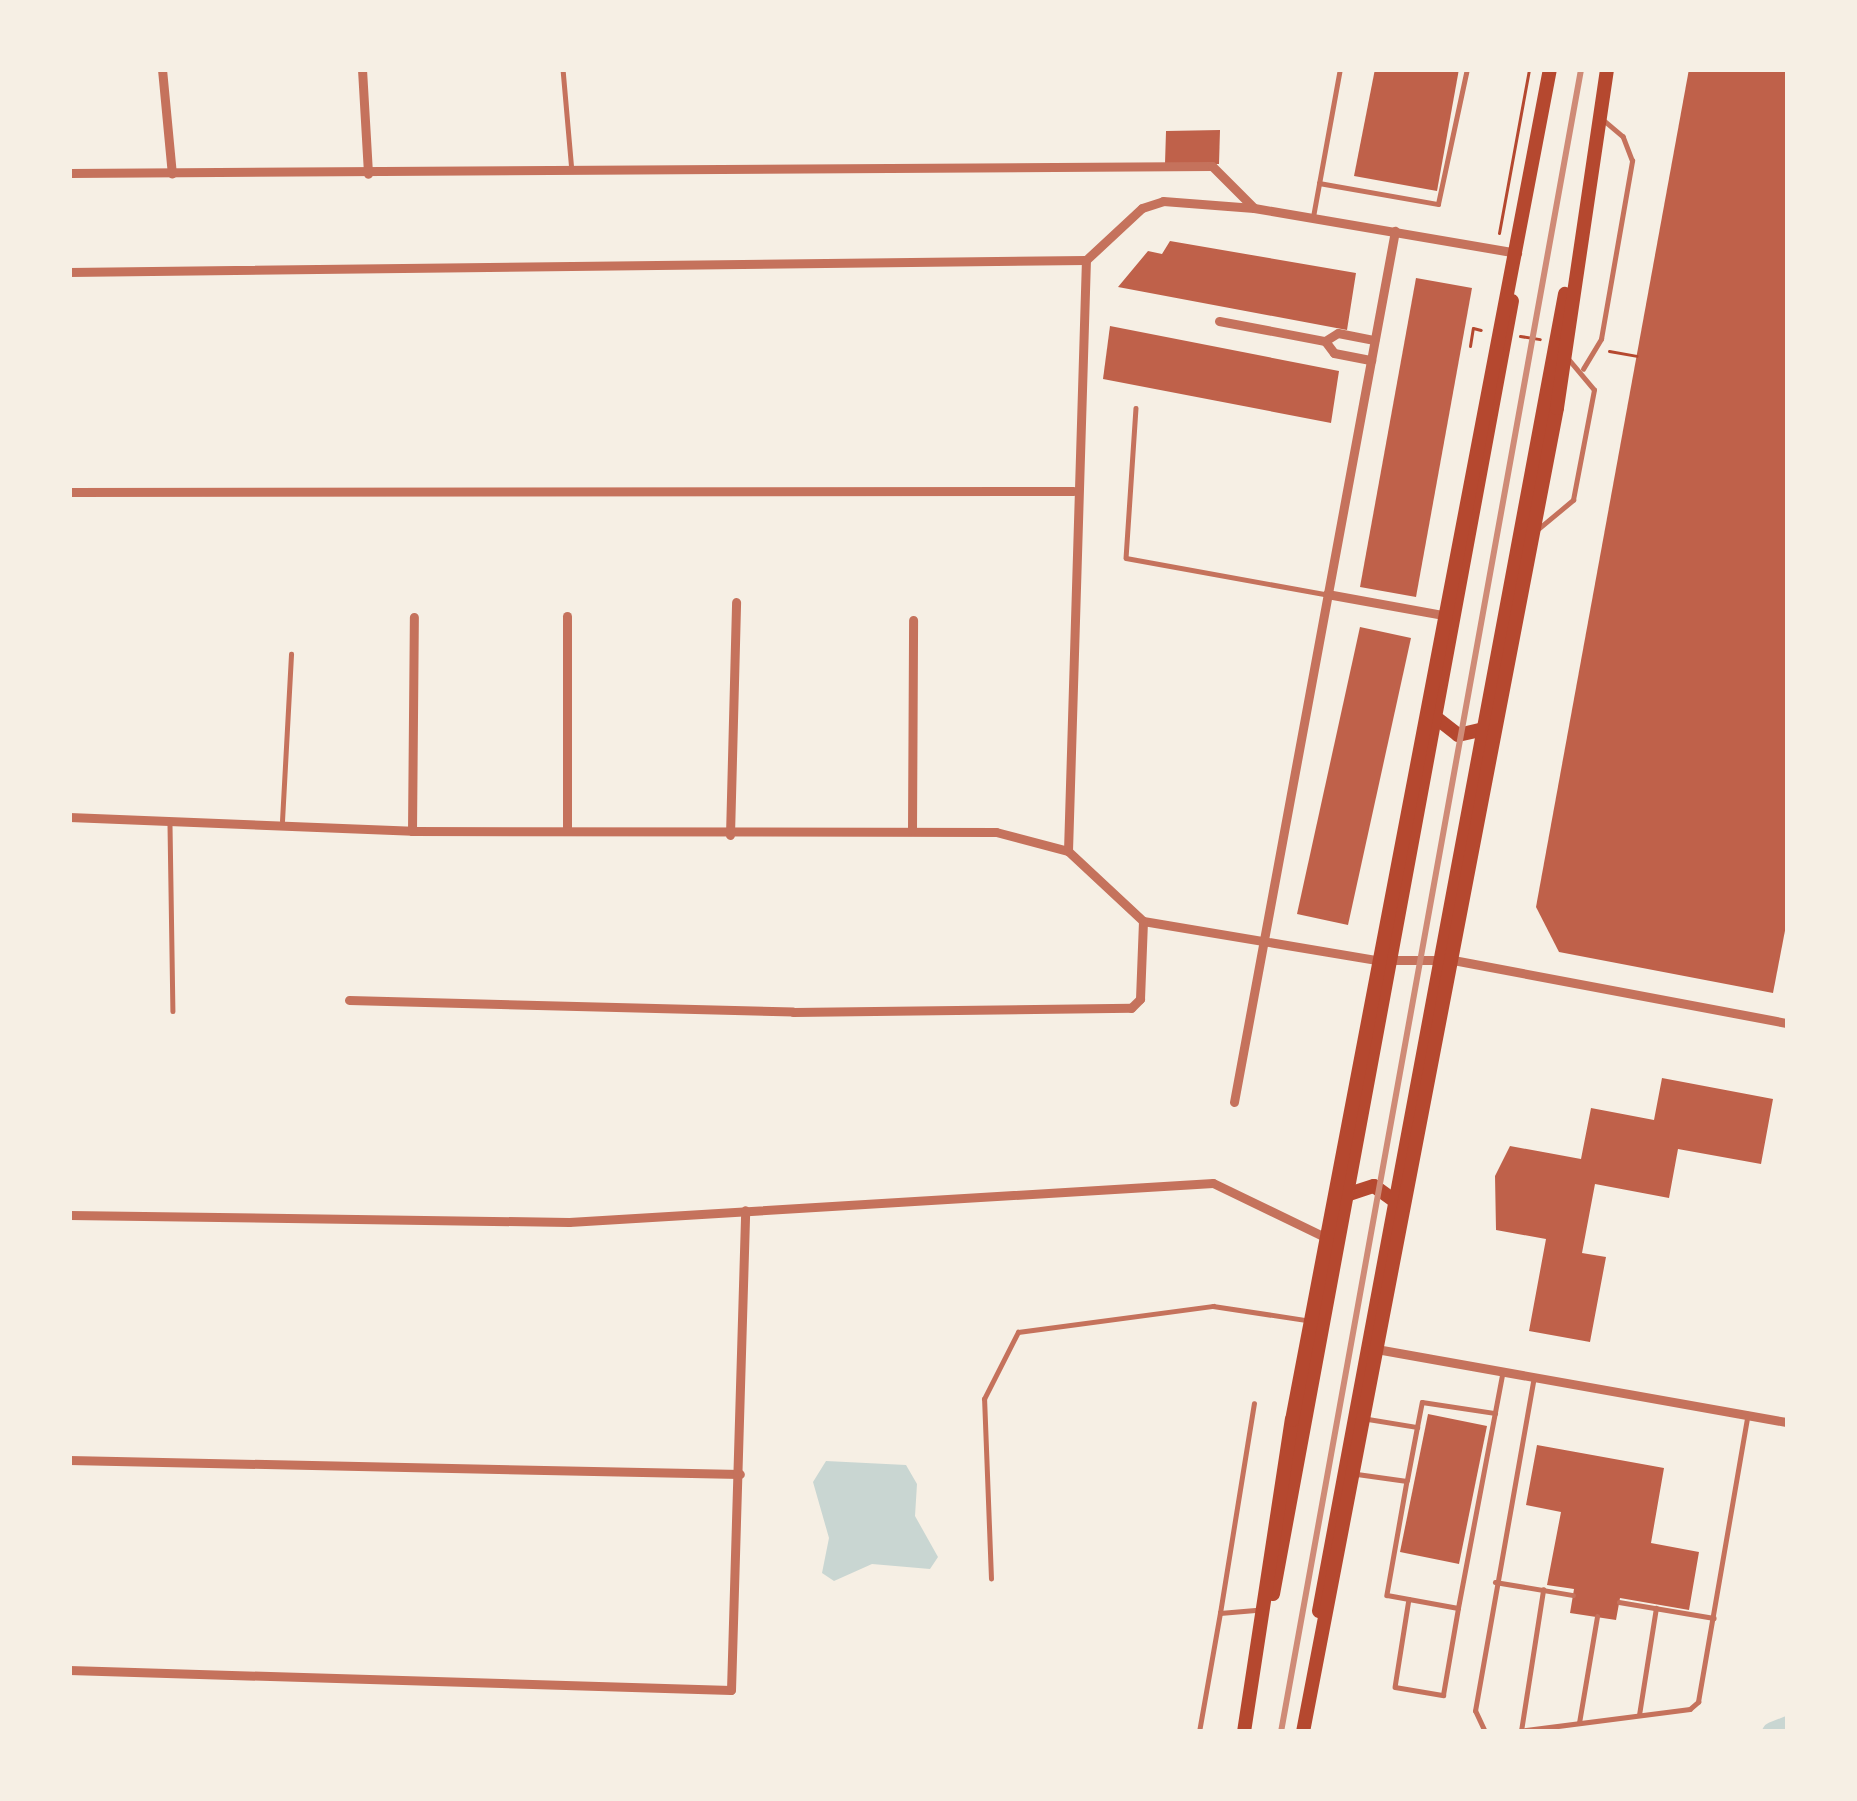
<!DOCTYPE html>
<html>
<head>
<meta charset="utf-8">
<style>
  body { margin:0 }
  #map { position:relative; width:1857px; height:1801px; overflow:hidden; background:#f6efe4; font-family:"Crimson Pro",serif }
  div>[style] { position:absolute }
  .water>* { inset:0; background:#c9d6d2 }
  .canal>* { height:21px; margin:-10.5px; padding:0 10.5px; transform-origin:10.5px; border-radius:10.5px; background:#c9d6d2 }
  .building>* { inset:0; background:#bf614a }
  .path>* { height:3px; margin:-1.5px; padding:0 1.5px; transform-origin:1.5px; border-radius:1.5px; background:#b5482f }
  .service>* { height:4.5px; margin:-2.25px; padding:0 2.25px; transform-origin:2.25px; border-radius:2.25px; background:#c5725c }
  .minor>* { height:9px; margin:-4.5px; padding:0 4.5px; transform-origin:4.5px; border-radius:4.5px; background:#c5725c }
  .primary>* { height:14px; margin:-7px; padding:0 7px; transform-origin:7px; border-radius:7px; background:#b5482f }
  .rail>* { height:6px; margin:-3px; padding:0 3px; transform-origin:3px; border-radius:3px; background:#cf8b77 }
  span { translate:-50% -50%; white-space:nowrap; text-align:center; line-height:1.15; -webkit-text-stroke:12px #f6efe4; paint-order:stroke }
  .frame { position:absolute; inset:0; border:72px solid #f6efe4; pointer-events:none }
</style>
</head>
<body>
<div id="map">
  <div class="water">
    <div style="clip-path:polygon(826px 1461px,906px 1465px,917px 1484px,915px 1516px,938px 1557px,930px 1569px,872px 1564px,834px 1581px,822px 1573px,829px 1538px,813px 1482px)"></div>
  </div>
  <div class="canal">
    <div style="left:1772px;top:1732px;width:17px;rotate:-21deg"></div>
  </div>
  <div class="building">
    <div style="clip-path:polygon(1375px 69px,1459px 69px,1437px 191px,1354px 176px)"></div>
    <div style="clip-path:polygon(1689px 69px,1788px 69px,1788px 915px,1773px 993px,1559px 952px,1536px 907px)"></div>
    <div style="clip-path:polygon(1220px 130px,1219px 164px,1165px 164px,1166px 131px)"></div>
    <div style="clip-path:polygon(1170px 241px,1356px 273px,1347px 330px,1118px 287px,1148px 251px,1162px 254px)"></div>
    <div style="clip-path:polygon(1416px 278px,1472px 288px,1416px 597px,1360px 587px)"></div>
    <div style="clip-path:polygon(1110px 326px,1339px 371px,1331px 423px,1103px 379px)"></div>
    <div style="clip-path:polygon(1360px 627px,1411px 638px,1348px 925px,1297px 914px)"></div>
    <div style="clip-path:polygon(1662px 1078px,1773px 1099px,1761px 1164px,1678px 1149px,1669px 1198px,1595px 1184px,1582px 1253px,1606px 1257px,1590px 1342px,1529px 1331px,1546px 1239px,1496px 1230px,1495px 1176px,1510px 1146px,1581px 1159px,1591px 1108px,1654px 1120px)"></div>
    <div style="clip-path:polygon(1428px 1414px,1487px 1426px,1459px 1564px,1400px 1552px)"></div>
    <div style="clip-path:polygon(1537px 1445px,1664px 1468px,1651px 1543px,1699px 1552px,1689px 1610px,1620px 1598px,1616px 1620px,1570px 1613px,1574px 1589px,1547px 1585px,1561px 1512px,1526px 1505px)"></div>
  </div>
  <div class="path">
    <div style="left:1499px;top:233px;width:167px;rotate:-79.6deg"></div>
    <div style="left:1520px;top:336px;width:20px;rotate:9deg"></div>
    <div style="left:1470px;top:346px;width:18px;rotate:-81deg"></div>
    <div style="left:1473px;top:328px;width:8px;rotate:14deg"></div>
    <div style="left:1609px;top:351px;width:28px;rotate:10deg"></div>
  </div>
  <div class="service">
    <div style="left:563px;top:69px;width:102px;rotate:85deg"></div>
    <div style="left:1319px;top:183px;width:121px;rotate:10deg"></div>
    <div style="left:1438px;top:204px;width:138px;rotate:-77.9deg"></div>
    <div style="left:1313px;top:217px;width:150px;rotate:-79.7deg"></div>
    <div style="left:1583px;top:369px;width:35px;rotate:-59deg"></div>
    <div style="left:1601px;top:339px;width:181px;rotate:-80.1deg"></div>
    <div style="left:1632px;top:161px;width:26px;rotate:-111deg"></div>
    <div style="left:1623px;top:137px;width:25px;rotate:-140deg"></div>
    <div style="left:1136px;top:408px;width:150px;rotate:93.8deg"></div>
    <div style="left:1126px;top:558px;width:201px;rotate:10.3deg"></div>
    <div style="left:1537px;top:530px;width:47px;rotate:-39.8deg"></div>
    <div style="left:1573px;top:500px;width:112px;rotate:-79.2deg"></div>
    <div style="left:1594px;top:390px;width:38px;rotate:-130deg"></div>
    <div style="left:282px;top:821px;width:167px;rotate:-86.9deg"></div>
    <div style="left:170px;top:825px;width:186px;rotate:89.1deg"></div>
    <div style="left:1368px;top:1419px;width:50px;rotate:9.3deg"></div>
    <div style="left:1417px;top:1427px;width:25px;rotate:-79deg"></div>
    <div style="left:1422px;top:1402px;width:74px;rotate:8.6deg"></div>
    <div style="left:1357px;top:1474px;width:50px;rotate:8deg"></div>
    <div style="left:1407px;top:1481px;width:116px;rotate:100deg"></div>
    <div style="left:1387px;top:1595px;width:72px;rotate:10.4deg"></div>
    <div style="left:1458px;top:1608px;width:237px;rotate:-79.3deg"></div>
    <div style="left:1407px;top:1480px;width:54px;rotate:-79.3deg"></div>
    <div style="left:991px;top:1579px;width:180px;rotate:-92.2deg"></div>
    <div style="left:984px;top:1399px;width:75px;rotate:-63.1deg"></div>
    <div style="left:1018px;top:1332px;width:197px;rotate:-7.6deg"></div>
    <div style="left:1213px;top:1306px;width:94px;rotate:8.6deg"></div>
    <div style="left:1495px;top:1582px;width:79px;rotate:9.5deg"></div>
    <div style="left:1409px;top:1599px;width:89px;rotate:99deg"></div>
    <div style="left:1395px;top:1687px;width:49px;rotate:9.5deg"></div>
    <div style="left:1443px;top:1695px;width:88px;rotate:-80.2deg"></div>
    <div style="left:1619px;top:1602px;width:96px;rotate:9.6deg"></div>
    <div style="left:1220px;top:1613px;width:212px;rotate:-80.8deg"></div>
    <div style="left:1639px;top:1715px;width:108px;rotate:-81deg"></div>
    <div style="left:1579px;top:1723px;width:108px;rotate:-80.4deg"></div>
    <div style="left:1521px;top:1731px;width:143px;rotate:-81.1deg"></div>
    <div style="left:1199px;top:1732px;width:121px;rotate:-80deg"></div>
    <div style="left:1220px;top:1613px;width:38px;rotate:-5deg"></div>
    <div style="left:1485px;top:1732px;width:23px;rotate:-115deg"></div>
    <div style="left:1475px;top:1711px;width:339px;rotate:-80deg"></div>
    <div style="left:1511px;top:1732px;width:180px;rotate:-7.3deg"></div>
    <div style="left:1690px;top:1709px;width:11px;rotate:-41deg"></div>
    <div style="left:1698px;top:1702px;width:292px;rotate:-80.2deg"></div>
  </div>
  <div class="minor">
    <div style="left:162px;top:69px;width:105px;rotate:84.6deg"></div>
    <div style="left:362px;top:69px;width:105px;rotate:86.7deg"></div>
    <div style="left:69px;top:173px;width:1143px;rotate:-0.35deg"></div>
    <div style="left:1212px;top:166px;width:59px;rotate:45deg"></div>
    <div style="left:69px;top:272px;width:1017px;rotate:-0.68deg"></div>
    <div style="left:1219px;top:321px;width:108px;rotate:10.7deg"></div>
    <div style="left:1325px;top:341px;width:15px;rotate:-32deg"></div>
    <div style="left:1338px;top:333px;width:37px;rotate:11deg"></div>
    <div style="left:1325px;top:341px;width:15px;rotate:53deg"></div>
    <div style="left:1334px;top:353px;width:38px;rotate:11deg"></div>
    <div style="left:69px;top:492px;width:1004px;rotate:-0.06deg"></div>
    <div style="left:1327px;top:594px;width:117px;rotate:10.3deg"></div>
    <div style="left:567px;top:616px;width:215px;rotate:90deg"></div>
    <div style="left:69px;top:817px;width:343px;rotate:2.3deg"></div>
    <div style="left:412px;top:831px;width:584px;rotate:0.1deg"></div>
    <div style="left:996px;top:832px;width:74px;rotate:14.8deg"></div>
    <div style="left:1068px;top:851px;width:103px;rotate:43deg"></div>
    <div style="left:1143px;top:921px;width:237px;rotate:9.5deg"></div>
    <div style="left:1377px;top:960px;width:76px"></div>
    <div style="left:1453px;top:960px;width:341px;rotate:10.7deg"></div>
    <div style="left:912px;top:830px;width:210px;rotate:-89.7deg"></div>
    <div style="left:412px;top:831px;width:214px;rotate:-89.5deg"></div>
    <div style="left:730px;top:835px;width:233px;rotate:-88.5deg"></div>
    <div style="left:1068px;top:851px;width:591px;rotate:-88.26deg"></div>
    <div style="left:1086px;top:260px;width:76px;rotate:-42.9deg"></div>
    <div style="left:1142px;top:208px;width:22px;rotate:-18deg"></div>
    <div style="left:1163px;top:201px;width:91px;rotate:4.4deg"></div>
    <div style="left:1254px;top:208px;width:267px;rotate:9.7deg"></div>
    <div style="left:349px;top:1000px;width:444px;rotate:1.5deg"></div>
    <div style="left:793px;top:1012px;width:338px;rotate:-0.7deg"></div>
    <div style="left:1131px;top:1008px;width:13px;rotate:-45deg"></div>
    <div style="left:1140px;top:999px;width:78px;rotate:-87.8deg"></div>
    <div style="left:1234px;top:1102px;width:886px;rotate:-79.53deg"></div>
    <div style="left:69px;top:1215px;width:500px;rotate:0.8deg"></div>
    <div style="left:569px;top:1222px;width:645px;rotate:-3.47deg"></div>
    <div style="left:1213px;top:1183px;width:127px;rotate:25.8deg"></div>
    <div style="left:1382px;top:1350px;width:412px;rotate:10.1deg"></div>
    <div style="left:69px;top:1460px;width:671px;rotate:1.2deg"></div>
    <div style="left:69px;top:1670px;width:662px;rotate:1.73deg"></div>
    <div style="left:731px;top:1690px;width:480px;rotate:-88.3deg"></div>
  </div>
  <div class="primary">
    <div style="left:1439px;top:720px;width:24px;rotate:38deg"></div>
    <div style="left:1458px;top:735px;width:23px;rotate:-13deg"></div>
    <div style="left:1349px;top:1194px;width:26px;rotate:-18deg"></div>
    <div style="left:1374px;top:1186px;width:22px;rotate:36deg"></div>
    <div style="left:1273px;top:1594px;width:1315px;rotate:-79.53deg"></div>
    <div style="left:1319px;top:1611px;width:1340px;rotate:-79.42deg"></div>
    <div style="left:1244px;top:1732px;width:316px;rotate:-81.3deg"></div>
    <div style="left:1292px;top:1420px;width:1375px;rotate:-79.19deg"></div>
    <div style="left:1303px;top:1732px;width:1348px;rotate:-79.14deg"></div>
    <div style="left:1557px;top:408px;width:343px;rotate:-81.6deg"></div>
  </div>
  <div class="rail">
    <div style="left:1281px;top:1732px;width:1690px;rotate:-79.77deg"></div>
  </div>
  <div class="frame"></div>
</div>
</body>
</html>
